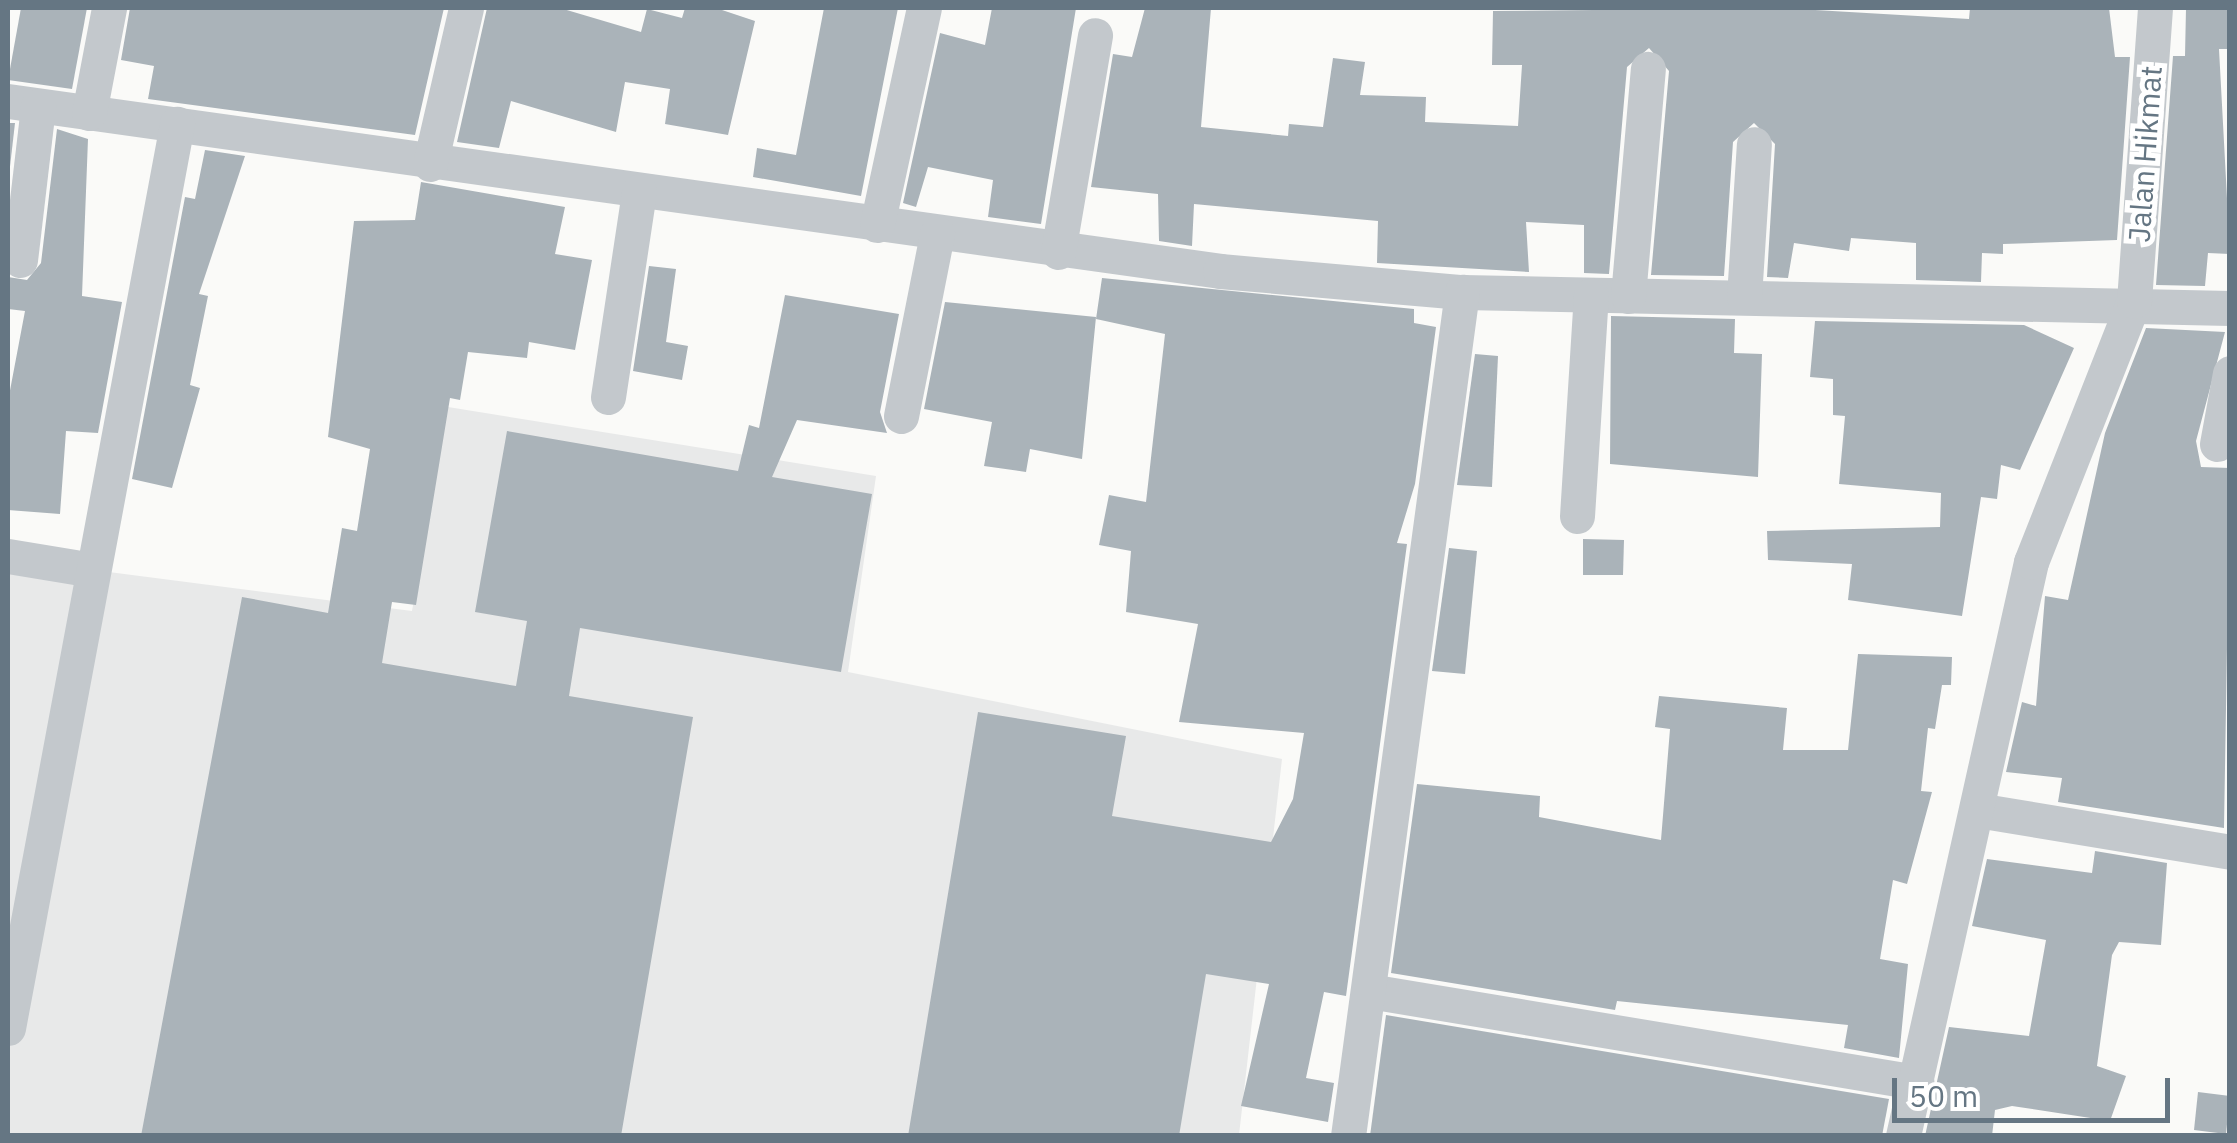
<!DOCTYPE html>
<html>
<head>
<meta charset="utf-8">
<style>
  body { margin:0 }
  #map { position:relative; width:2237px; height:1143px; overflow:hidden; background:#fafaf8; font-family:"IBM Plex Sans",sans-serif }
  div>[style] { position:absolute }
  .built>* { inset:0; background:#e8e9e9 }
  .building>* { inset:0; background:#aab3b9 }
  .minor>* { height:35px; margin:-17.5px; padding:0 17.5px; transform-origin:17.5px; border-radius:17.5px; background:#c3c8cc }
  span { translate:-50% -50%; white-space:nowrap; text-align:center; line-height:1.15; -webkit-text-stroke:10px #fff; paint-order:stroke }
  .street-label { font-size:30px; color:#657683 }
  .frame { position:absolute; inset:0; border:10px solid #657683; pointer-events:none }
  .scale { position:absolute; left:1892px; top:1078px; width:278px; height:45px; box-sizing:border-box; border:5px solid #657683; border-top:0; padding-left:12px; font-size:30px; line-height:35px; white-space:nowrap; color:#657683; -webkit-text-stroke:8px #fff; paint-order:stroke }
</style>
</head>
<body>
<div id="map">
  <div class="built">
    <div style="clip-path:polygon(448px 407px,876px 476px,848px 672px,1282px 759px,1239px 1135px,8px 1136px,8px 559px,412px 611px)"></div>
  </div>
  <div class="building">
    <div style="clip-path:polygon(21px 8px,87px 8px,72px 89px,8px 80px)"></div>
    <div style="clip-path:polygon(130px 8px,444px 8px,415px 135px,148px 99px,154px 66px,121px 60px)"></div>
    <div style="clip-path:polygon(487px 8px,560px 8px,641px 32px,647px 9px,682px 18px,685px 8px,716px 8px,755px 21px,728px 135px,665px 124px,670px 89px,625px 82px,616px 132px,511px 101px,499px 148px,457px 142px)"></div>
    <div style="clip-path:polygon(824px 8px,898px 8px,861px 196px,753px 177px,757px 148px,796px 155px)"></div>
    <div style="clip-path:polygon(992px 8px,1076px 8px,1041px 224px,988px 217px,993px 180px,928px 167px,916px 207px,903px 203px,940px 33px,985px 45px)"></div>
    <div style="clip-path:polygon(1145px 8px,1211px 8px,1201px 127px,1288px 136px,1289px 124px,1323px 127px,1333px 58px,1365px 62px,1360px 95px,1426px 97px,1425px 122px,1518px 126px,1522px 65px,1492px 65px,1493px 11px,1781px 8px,1969px 19px,1970px 8px,2109px 8px,2115px 57px,2130px 57px,2117px 240px,2003px 244px,2003px 254px,1982px 253px,1981px 282px,1916px 280px,1916px 243px,1851px 238px,1849px 251px,1794px 243px,1788px 278px,1767px 277px,1775px 144px,1754px 123px,1733px 142px,1724px 276px,1651px 275px,1669px 71px,1649px 48px,1627px 67px,1609px 274px,1584px 273px,1584px 225px,1526px 222px,1529px 272px,1377px 263px,1378px 221px,1194px 204px,1192px 246px,1159px 241px,1158px 194px,1091px 187px,1113px 54px,1132px 57px)"></div>
    <div style="clip-path:polygon(2186px 8px,2230px 8px,2230px 49px,2219px 49px,2230px 254px,2208px 253px,2205px 286px,2156px 285px,2173px 56px,2185px 56px)"></div>
    <div style="clip-path:polygon(10px 123px,15px 123px,8px 184px,8px 139px)"></div>
    <div style="clip-path:polygon(57px 129px,88px 139px,82px 296px,122px 302px,98px 433px,66px 431px,60px 514px,8px 510px,8px 401px,25px 311px,8px 309px,8px 277px,27px 280px,41px 263px)"></div>
    <div style="clip-path:polygon(205px 150px,245px 156px,199px 294px,208px 296px,190px 385px,200px 388px,172px 488px,132px 479px,185px 197px,195px 199px)"></div>
    <div style="clip-path:polygon(421px 182px,565px 207px,555px 254px,592px 260px,575px 350px,529px 342px,527px 358px,468px 352px,460px 400px,450px 398px,416px 605px,392px 602px,382px 663px,516px 686px,527px 621px,475px 612px,507px 431px,738px 471px,749px 425px,759px 428px,785px 295px,899px 314px,880px 412px,887px 433px,797px 420px,772px 477px,872px 494px,841px 672px,580px 628px,569px 696px,693px 717px,621px 1136px,141px 1136px,242px 597px,328px 613px,342px 528px,357px 531px,370px 449px,328px 437px,354px 221px,415px 220px)"></div>
    <div style="clip-path:polygon(649px 266px,676px 269px,666px 342px,688px 346px,682px 380px,633px 371px)"></div>
    <div style="clip-path:polygon(1102px 278px,1414px 309px,1414px 323px,1436px 327px,1415px 484px,1397px 543px,1407px 544px,1346px 996px,1324px 992px,1306px 1078px,1334px 1083px,1328px 1122px,1241px 1106px,1269px 984px,1206px 974px,1179px 1136px,908px 1136px,978px 712px,1126px 736px,1112px 816px,1271px 842px,1293px 799px,1304px 733px,1179px 722px,1198px 624px,1126px 612px,1131px 551px,1099px 545px,1109px 495px,1146px 502px,1165px 334px,1096px 319px)"></div>
    <div style="clip-path:polygon(945px 302px,1096px 317px,1082px 459px,1030px 449px,1026px 472px,984px 466px,992px 422px,924px 409px)"></div>
    <div style="clip-path:polygon(1611px 316px,1735px 319px,1734px 353px,1762px 354px,1758px 477px,1610px 464px)"></div>
    <div style="clip-path:polygon(1815px 321px,2024px 325px,2074px 348px,2020px 470px,2001px 465px,1997px 499px,1981px 497px,1962px 616px,1848px 600px,1852px 564px,1768px 560px,1767px 531px,1940px 527px,1941px 493px,1839px 484px,1845px 416px,1833px 415px,1833px 379px,1810px 377px)"></div>
    <div style="clip-path:polygon(2146px 328px,2225px 332px,2196px 441px,2201px 467px,2230px 468px,2224px 828px,2058px 802px,2062px 778px,2006px 772px,2022px 702px,2036px 706px,2045px 596px,2068px 600px,2105px 433px)"></div>
    <div style="clip-path:polygon(1475px 354px,1498px 356px,1492px 487px,1457px 485px)"></div>
    <div style="clip-path:polygon(1583px 539px,1624px 540px,1623px 575px,1583px 575px)"></div>
    <div style="clip-path:polygon(1449px 548px,1477px 551px,1465px 674px,1432px 671px)"></div>
    <div style="clip-path:polygon(1858px 654px,1952px 657px,1951px 685px,1942px 685px,1935px 729px,1928px 728px,1921px 791px,1932px 792px,1907px 884px,1893px 880px,1880px 959px,1908px 964px,1899px 1058px,1844px 1048px,1848px 1025px,1617px 1001px,1615px 1010px,1391px 973px,1417px 784px,1540px 796px,1539px 817px,1661px 840px,1670px 729px,1655px 727px,1659px 696px,1787px 708px,1783px 750px,1848px 750px)"></div>
    <div style="clip-path:polygon(2095px 851px,2167px 863px,2161px 945px,2119px 942px,2112px 955px,2097px 1066px,2126px 1076px,2110px 1121px,2012px 1106px,1995px 1110px,1992px 1136px,1925px 1136px,1949px 1027px,2029px 1036px,2046px 940px,1972px 926px,1987px 859px,2092px 873px)"></div>
    <div style="clip-path:polygon(1386px 1015px,1889px 1099px,1882px 1136px,1370px 1136px)"></div>
    <div style="clip-path:polygon(2198px 1092px,2230px 1096px,2226px 1134px,2194px 1130px)"></div>
  </div>
  <div class="minor">
    <div style="left:8px;top:101px;width:1224px;rotate:7.98deg"></div>
    <div style="left:1220px;top:271px;width:243px;rotate:5deg"></div>
    <div style="left:1462px;top:292px;width:768px;rotate:1.19deg"></div>
    <div style="left:89px;top:113px;width:107px;rotate:-79.2deg"></div>
    <div style="left:430px;top:164px;width:160px;rotate:-77deg"></div>
    <div style="left:877px;top:225px;width:222px;rotate:-77.8deg"></div>
    <div style="left:1058px;top:252px;width:220px;rotate:-80.3deg"></div>
    <div style="left:20px;top:260px;width:155px;rotate:-83.3deg"></div>
    <div style="left:1628px;top:296px;width:228px;rotate:-85deg"></div>
    <div style="left:1744px;top:297px;width:153px;rotate:-86.3deg"></div>
    <div style="left:608px;top:397px;width:208px;rotate:-81.4deg"></div>
    <div style="left:901px;top:416px;width:186px;rotate:-78.8deg"></div>
    <div style="left:2217px;top:444px;width:72px;rotate:-79.6deg"></div>
    <div style="left:1577px;top:516px;width:221px;rotate:-86.4deg"></div>
    <div style="left:8px;top:556px;width:86px;rotate:9.4deg"></div>
    <div style="left:1977px;top:810px;width:256px;rotate:9.4deg"></div>
    <div style="left:1369px;top:991px;width:555px;rotate:9.45deg"></div>
    <div style="left:8px;top:1028px;width:920px;rotate:-79.41deg"></div>
    <div style="left:1348px;top:1136px;width:852px;rotate:-82.31deg"></div>
    <div style="left:1903px;top:1136px;width:588px;rotate:-77.43deg"></div>
    <div style="left:2031px;top:562px;width:281px;rotate:-68.5deg"></div>
    <div style="left:2134px;top:301px;width:294px;rotate:-85.9deg"></div>
  </div>
  <div class="street-label">
    <span style="left:2145px;top:154px;rotate:-86deg">Jalan Hikmat</span>
  </div>
  <div class="frame"></div>
  <div class="scale">50 m</div>
</div>
</body>
</html>
